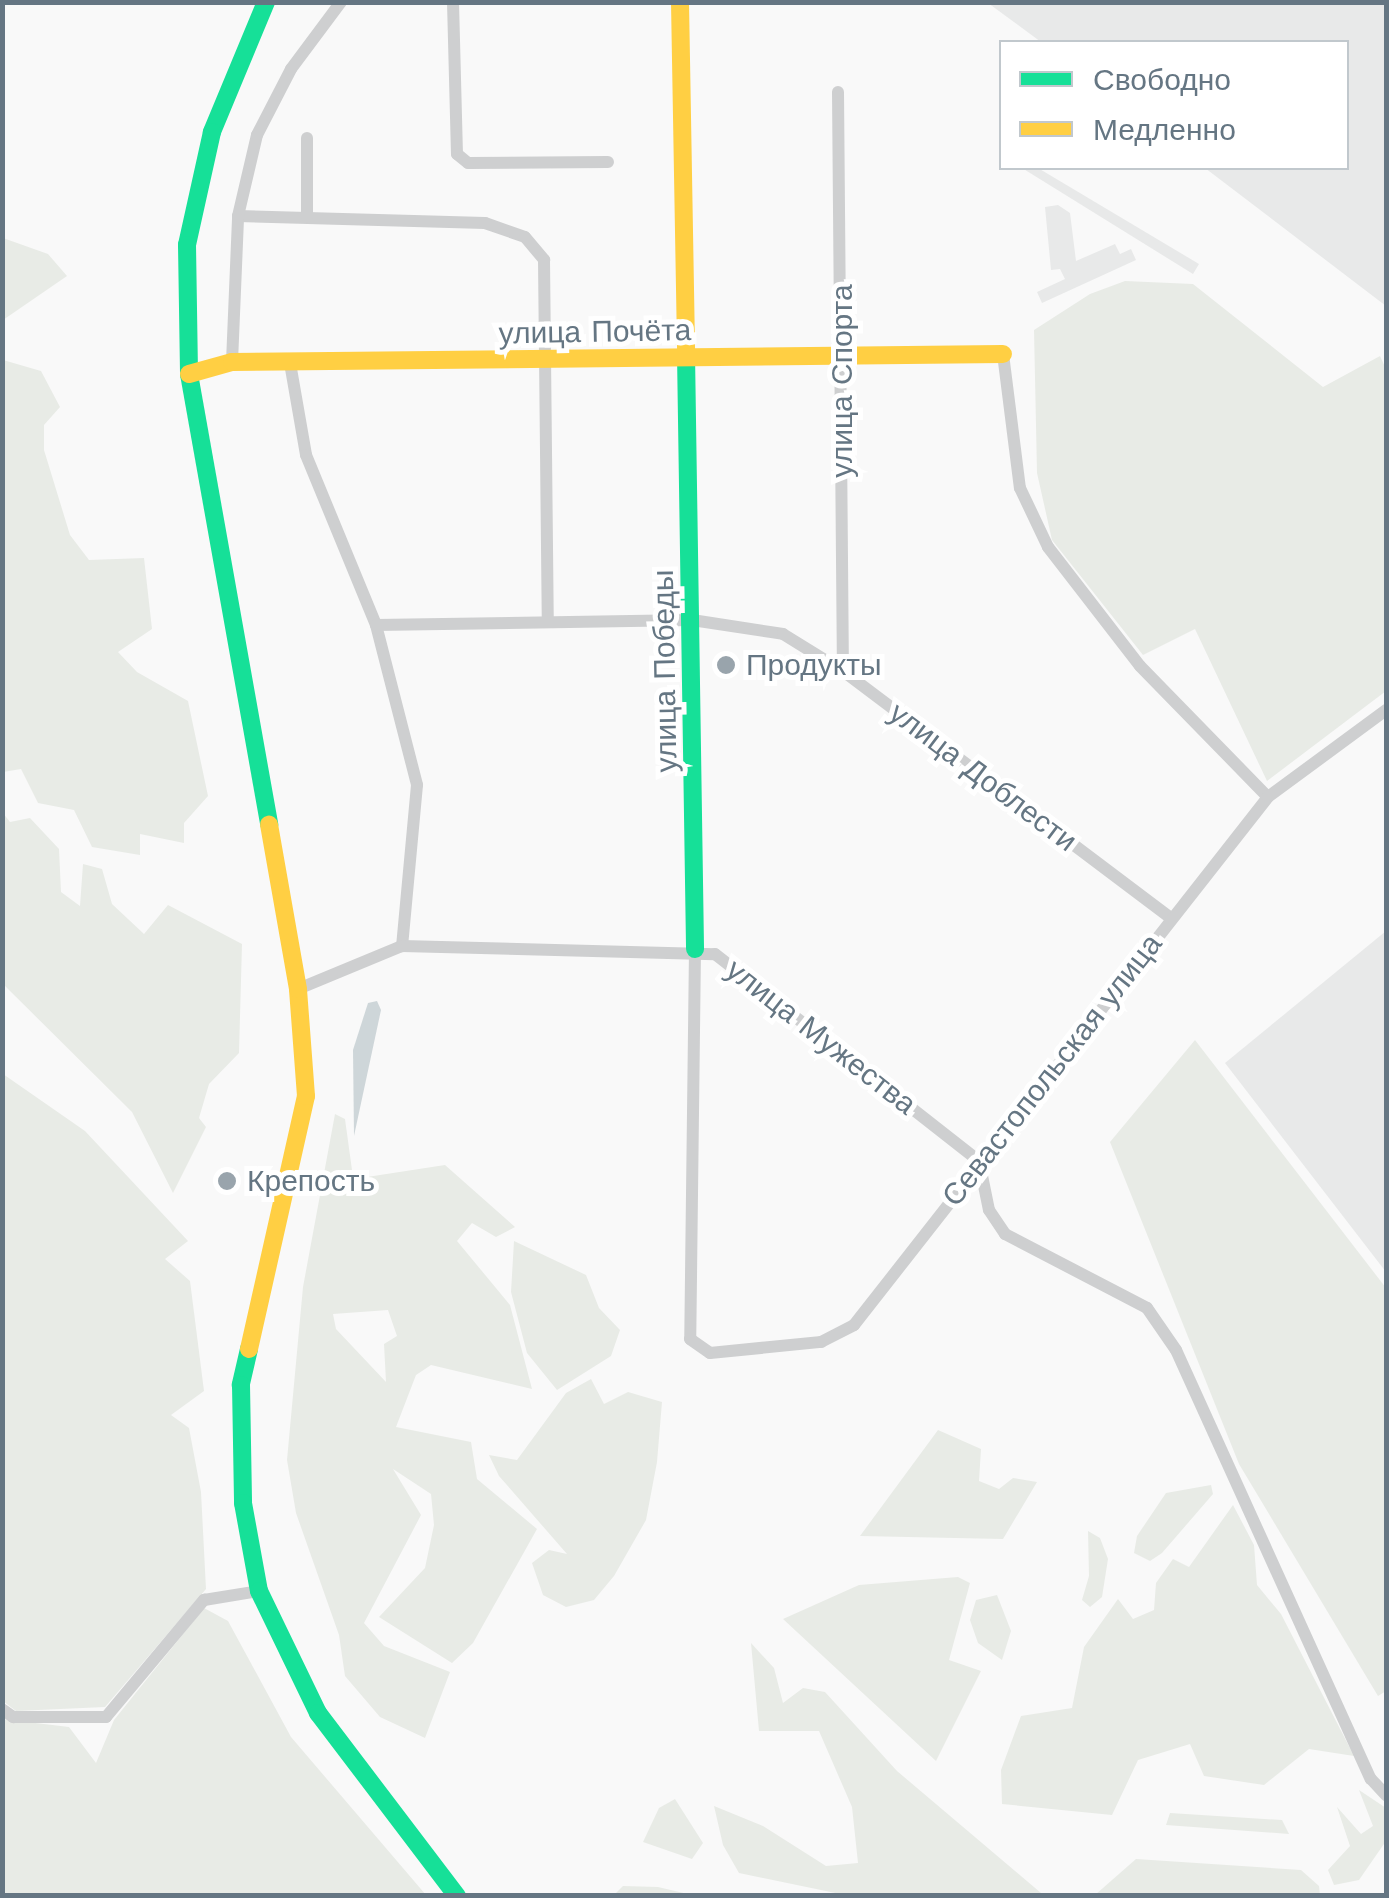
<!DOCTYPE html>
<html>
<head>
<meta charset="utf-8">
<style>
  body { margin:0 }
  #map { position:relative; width:1389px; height:1898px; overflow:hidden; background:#f9f9f9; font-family:"Work Sans",sans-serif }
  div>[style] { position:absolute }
  .built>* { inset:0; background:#e8e9e9 }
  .green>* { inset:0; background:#e8ebe6 }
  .water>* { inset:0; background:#ced6d9 }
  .street>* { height:12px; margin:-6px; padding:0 6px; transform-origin:6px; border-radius:6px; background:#cecfd0 }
  .fast>* { height:18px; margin:-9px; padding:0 9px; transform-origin:9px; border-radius:9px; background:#16e098 }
  .slow>* { height:18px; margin:-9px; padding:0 9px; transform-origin:9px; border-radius:9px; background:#ffcf43 }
  .dots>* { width:28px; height:28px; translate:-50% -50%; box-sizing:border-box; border:5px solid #fff; border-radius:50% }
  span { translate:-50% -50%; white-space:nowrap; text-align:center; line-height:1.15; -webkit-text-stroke:10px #fff; paint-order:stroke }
  .street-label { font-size:30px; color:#657683 }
  .poi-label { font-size:30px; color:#657683 }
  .left { translate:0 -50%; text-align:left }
  .frame { position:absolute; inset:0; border:5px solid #657683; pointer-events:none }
  .legend { position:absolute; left:999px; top:40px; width:350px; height:130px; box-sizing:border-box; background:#fff; border:2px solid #c1c8cd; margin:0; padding:12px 18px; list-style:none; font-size:30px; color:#657683 }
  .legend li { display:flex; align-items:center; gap:20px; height:50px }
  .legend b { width:50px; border:2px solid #c1c8cd }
</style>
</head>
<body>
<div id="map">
  <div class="built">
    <div style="clip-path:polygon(988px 3px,1386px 3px,1386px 306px,1205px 168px,1346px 168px,1346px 42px,1041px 42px)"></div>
    <div style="clip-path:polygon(1022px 168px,1038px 168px,1199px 264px,1193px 274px)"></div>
    <div style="clip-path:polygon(1058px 205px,1070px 213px,1076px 261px,1115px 244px,1120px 254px,1131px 249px,1136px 260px,1042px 303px,1037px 292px,1065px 279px,1060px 269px,1051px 270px,1045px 207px)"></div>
    <div style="clip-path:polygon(1386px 931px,1386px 1272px,1225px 1063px)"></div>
  </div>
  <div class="green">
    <div style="clip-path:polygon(3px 238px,48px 254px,67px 276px,3px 320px)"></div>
    <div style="clip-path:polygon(1125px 281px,1193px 284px,1323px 387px,1380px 356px,1386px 369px,1386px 691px,1267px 781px,1195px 629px,1143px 655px,1052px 540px,1037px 473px,1034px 330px,1090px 294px)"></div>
    <div style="clip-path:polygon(3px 360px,41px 371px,60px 407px,44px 425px,44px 450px,70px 535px,89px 560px,144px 558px,152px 629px,118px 652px,137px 672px,188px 701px,208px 796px,184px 823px,184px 843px,140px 834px,140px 855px,92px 847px,74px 810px,38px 803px,21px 769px,3px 772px)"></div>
    <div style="clip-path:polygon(3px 813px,10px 822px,30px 818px,59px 849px,61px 892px,80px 906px,83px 864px,102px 869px,112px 904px,144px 934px,168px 905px,242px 944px,239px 1053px,209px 1084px,199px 1118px,206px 1127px,173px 1193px,132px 1112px,3px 984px)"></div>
    <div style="clip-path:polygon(1195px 1040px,1386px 1288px,1386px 1691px,1378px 1696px,1239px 1464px,1110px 1142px)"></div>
    <div style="clip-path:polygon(3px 1074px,85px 1131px,188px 1241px,165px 1259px,190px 1281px,204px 1391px,171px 1415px,189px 1428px,201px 1492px,206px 1589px,105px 1707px,16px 1711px,3px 1701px)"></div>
    <div style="clip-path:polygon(evenodd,335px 1114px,345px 1119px,355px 1192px,367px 1177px,445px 1165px,515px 1227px,496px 1237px,472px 1223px,457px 1241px,510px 1305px,532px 1389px,431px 1365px,416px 1375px,396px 1427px,471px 1442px,477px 1479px,537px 1529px,473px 1643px,452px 1663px,379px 1617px,425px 1568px,434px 1525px,431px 1494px,393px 1469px,421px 1515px,364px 1623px,384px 1646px,450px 1672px,425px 1738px,380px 1717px,345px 1676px,339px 1635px,296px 1513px,287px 1460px,303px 1287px,335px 1114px,388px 1310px,397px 1336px,384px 1344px,386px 1382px,336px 1329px,333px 1314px,388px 1310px)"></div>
    <div style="clip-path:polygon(514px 1241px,586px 1275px,599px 1308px,620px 1330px,611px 1356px,557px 1390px,527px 1353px,511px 1292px)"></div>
    <div style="clip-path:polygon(591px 1379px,604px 1404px,628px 1392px,662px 1402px,657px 1462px,646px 1520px,614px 1576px,594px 1600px,566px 1607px,543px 1595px,532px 1563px,549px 1550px,567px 1554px,499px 1476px,489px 1455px,517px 1460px,566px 1393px)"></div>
    <div style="clip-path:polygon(938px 1430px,981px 1449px,979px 1481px,999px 1489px,1013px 1478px,1037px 1482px,1003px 1539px,860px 1536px)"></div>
    <div style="clip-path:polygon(1211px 1485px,1213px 1494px,1162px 1553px,1150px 1561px,1134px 1553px,1137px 1536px,1166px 1493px)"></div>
    <div style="clip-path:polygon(1233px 1505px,1254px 1545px,1257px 1585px,1281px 1614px,1354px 1756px,1309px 1749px,1264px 1785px,1204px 1776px,1190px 1744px,1138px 1760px,1112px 1815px,1002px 1804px,1001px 1770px,1021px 1716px,1072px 1708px,1084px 1647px,1118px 1599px,1133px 1619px,1154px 1610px,1156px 1583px,1173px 1559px,1189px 1567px)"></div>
    <div style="clip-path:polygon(1088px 1531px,1100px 1538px,1108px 1559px,1102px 1597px,1090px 1607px,1082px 1600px,1089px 1576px)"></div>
    <div style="clip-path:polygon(958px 1577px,970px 1583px,949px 1660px,981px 1671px,936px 1761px,783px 1619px,859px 1585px)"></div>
    <div style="clip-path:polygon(997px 1595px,1011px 1631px,1002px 1660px,978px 1643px,970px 1620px,976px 1600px)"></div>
    <div style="clip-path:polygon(204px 1608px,228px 1621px,291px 1737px,426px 1895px,3px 1895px,2px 1719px,69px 1727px,96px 1763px,114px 1720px)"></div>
    <div style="clip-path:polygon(751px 1643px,774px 1668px,783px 1703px,803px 1688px,825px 1692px,897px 1771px,1041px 1893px,1061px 1895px,845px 1895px,739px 1873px,723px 1845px,714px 1806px,763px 1826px,826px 1866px,858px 1863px,852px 1807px,819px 1731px,759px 1731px)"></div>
    <div style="clip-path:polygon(1359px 1790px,1386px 1808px,1386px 1841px,1359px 1880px,1334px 1885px,1328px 1870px,1350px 1846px,1337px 1807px,1361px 1834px,1373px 1826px)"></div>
    <div style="clip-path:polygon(675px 1799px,703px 1843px,692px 1859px,643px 1842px,659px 1808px)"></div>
    <div style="clip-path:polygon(1170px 1813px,1282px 1820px,1289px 1834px,1166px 1825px)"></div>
    <div style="clip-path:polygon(1136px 1859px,1301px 1870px,1319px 1886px,1320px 1895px,1095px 1895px)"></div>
    <div style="clip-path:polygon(623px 1886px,658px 1887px,692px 1895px,614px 1895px)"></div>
  </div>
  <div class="water">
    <div style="clip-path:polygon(377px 1001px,381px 1010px,354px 1136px,353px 1050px,368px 1003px)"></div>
  </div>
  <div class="street">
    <div style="left:453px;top:2px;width:152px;rotate:88.5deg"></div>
    <div style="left:457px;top:154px;width:14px;rotate:39deg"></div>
    <div style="left:468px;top:163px;width:140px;rotate:-0.4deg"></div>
    <div style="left:838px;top:92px;width:579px;rotate:89.51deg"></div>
    <div style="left:238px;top:216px;width:247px;rotate:1.6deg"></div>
    <div style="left:485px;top:223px;width:42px;rotate:19.3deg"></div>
    <div style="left:525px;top:237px;width:30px;rotate:50deg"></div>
    <div style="left:544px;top:260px;width:362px;rotate:89.4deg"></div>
    <div style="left:307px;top:217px;width:79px;rotate:-90deg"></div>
    <div style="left:1003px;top:354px;width:135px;rotate:82.8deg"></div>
    <div style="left:1020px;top:488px;width:65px;rotate:64.6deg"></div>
    <div style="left:1048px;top:547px;width:150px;rotate:52.3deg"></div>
    <div style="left:1140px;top:666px;width:183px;rotate:45.7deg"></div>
    <div style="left:232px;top:362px;width:146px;rotate:-87.6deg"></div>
    <div style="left:238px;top:216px;width:83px;rotate:-76.8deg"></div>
    <div style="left:257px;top:135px;width:74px;rotate:-62.7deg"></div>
    <div style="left:291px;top:69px;width:84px;rotate:-53.3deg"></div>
    <div style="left:290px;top:363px;width:93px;rotate:80.1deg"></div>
    <div style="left:306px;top:455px;width:184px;rotate:67.6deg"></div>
    <div style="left:376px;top:625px;width:165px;rotate:75.6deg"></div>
    <div style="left:417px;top:785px;width:162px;rotate:95.3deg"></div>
    <div style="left:376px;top:625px;width:316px;rotate:-0.9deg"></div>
    <div style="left:692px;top:620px;width:92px;rotate:8.7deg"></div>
    <div style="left:783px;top:634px;width:70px;rotate:31.7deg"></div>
    <div style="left:843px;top:671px;width:411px;rotate:37deg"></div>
    <div style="left:695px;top:949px;width:390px;rotate:90.7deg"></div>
    <div style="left:690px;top:1339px;width:24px;rotate:35deg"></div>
    <div style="left:710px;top:1353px;width:112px;rotate:-5.7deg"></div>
    <div style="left:821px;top:1342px;width:37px;rotate:-27deg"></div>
    <div style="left:854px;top:1325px;width:671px;rotate:-51.9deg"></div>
    <div style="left:1268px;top:797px;width:147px;rotate:-36.4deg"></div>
    <div style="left:298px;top:989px;width:113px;rotate:-22.5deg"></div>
    <div style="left:402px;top:946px;width:313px;rotate:1.5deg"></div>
    <div style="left:715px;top:954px;width:335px;rotate:38.1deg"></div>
    <div style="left:979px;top:1161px;width:50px;rotate:78.5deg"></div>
    <div style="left:989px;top:1210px;width:29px;rotate:56deg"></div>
    <div style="left:1005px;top:1234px;width:160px;rotate:27.5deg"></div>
    <div style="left:1147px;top:1308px;width:51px;rotate:55.4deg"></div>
    <div style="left:1176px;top:1350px;width:471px;rotate:65.6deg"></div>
    <div style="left:1371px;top:1779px;width:22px;rotate:47deg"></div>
    <div style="left:2px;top:1709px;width:14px;rotate:36deg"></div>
    <div style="left:13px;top:1717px;width:93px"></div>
    <div style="left:106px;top:1717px;width:153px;rotate:-50.1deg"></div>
    <div style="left:204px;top:1600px;width:56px;rotate:-9.3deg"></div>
  </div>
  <div class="fast">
    <div style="left:266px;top:2px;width:141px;rotate:112.6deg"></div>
    <div style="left:212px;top:132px;width:116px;rotate:102.5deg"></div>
    <div style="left:187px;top:245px;width:129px;rotate:89.1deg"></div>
    <div style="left:189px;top:374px;width:458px;rotate:79.9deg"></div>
    <div style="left:686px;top:354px;width:595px;rotate:89.13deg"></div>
    <div style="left:249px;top:1349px;width:37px;rotate:103deg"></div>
    <div style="left:241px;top:1385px;width:118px;rotate:89deg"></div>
    <div style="left:243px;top:1503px;width:89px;rotate:79.7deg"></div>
    <div style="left:259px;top:1591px;width:136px;rotate:64.2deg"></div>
    <div style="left:318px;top:1713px;width:230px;rotate:52.8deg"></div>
  </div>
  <div class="slow">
    <div style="left:680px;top:2px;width:352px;rotate:89deg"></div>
    <div style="left:189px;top:374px;width:45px;rotate:-15.6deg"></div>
    <div style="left:232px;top:362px;width:771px;rotate:-0.59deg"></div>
    <div style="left:249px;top:1349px;width:259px;rotate:-77.3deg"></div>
    <div style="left:306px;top:1096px;width:107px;rotate:-94.3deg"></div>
    <div style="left:298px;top:989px;width:167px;rotate:-100deg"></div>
  </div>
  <div class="dots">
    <div style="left:726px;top:665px;background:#99a4ac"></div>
    <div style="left:227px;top:1181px;background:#99a4ac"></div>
  </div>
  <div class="street-label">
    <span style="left:595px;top:332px;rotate:-1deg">улица Почёта</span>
    <span style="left:842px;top:381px;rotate:-90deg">улица Спорта</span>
    <span style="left:665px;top:671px;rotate:-91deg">улица Победы</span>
    <span style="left:983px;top:777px;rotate:37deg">улица Доблести</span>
    <span style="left:821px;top:1037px;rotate:38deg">улица Мужества</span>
    <span style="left:1052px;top:1070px;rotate:-52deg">Севастопольская улица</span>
  </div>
  <div class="poi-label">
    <span class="left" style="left:746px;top:665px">Продукты</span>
    <span class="left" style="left:247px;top:1181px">Крепость</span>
  </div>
  <div class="frame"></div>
  <ul class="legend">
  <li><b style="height:12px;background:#16e098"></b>Свободно</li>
  <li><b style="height:12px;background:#ffcf43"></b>Медленно</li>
  </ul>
</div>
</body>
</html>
